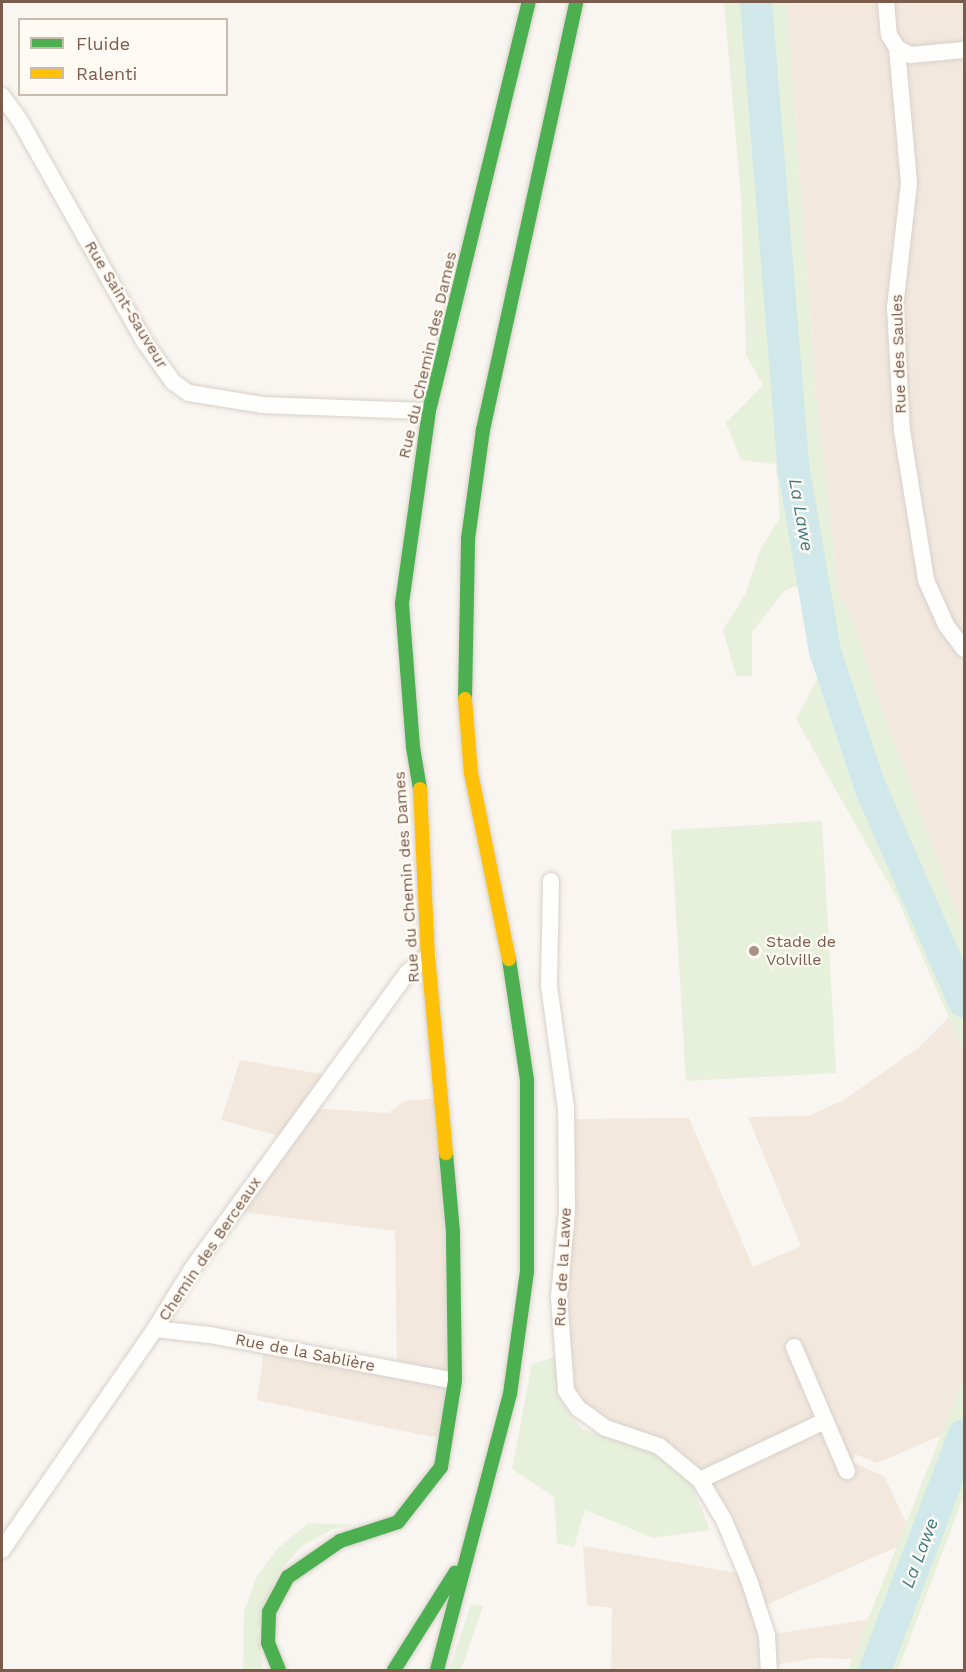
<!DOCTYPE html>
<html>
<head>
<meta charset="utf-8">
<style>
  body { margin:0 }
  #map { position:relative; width:966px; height:1672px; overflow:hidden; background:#f9f5f0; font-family:"Work Sans",sans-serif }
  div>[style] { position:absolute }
  .residential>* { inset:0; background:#f2e8de }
  .green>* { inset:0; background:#e7f0db }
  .river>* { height:32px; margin:-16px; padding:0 16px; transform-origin:16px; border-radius:16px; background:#d0e8ea }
  .roads { filter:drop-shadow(0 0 2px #d7d1cb) drop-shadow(0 0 2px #d7d1cb) }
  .street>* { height:16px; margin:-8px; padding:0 8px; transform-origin:8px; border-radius:8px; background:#fefefd }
  .fast>* { height:14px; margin:-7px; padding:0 7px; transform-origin:7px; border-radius:7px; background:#4caf50 }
  .slow>* { height:14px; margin:-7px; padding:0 7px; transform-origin:7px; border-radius:7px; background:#ffc107 }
  .dots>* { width:16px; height:16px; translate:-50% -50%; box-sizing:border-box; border:3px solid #fffaf3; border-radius:50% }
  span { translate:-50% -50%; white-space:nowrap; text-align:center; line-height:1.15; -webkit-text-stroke:4.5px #fffaf3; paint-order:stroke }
  .street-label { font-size:16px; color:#7a5c4d }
  .poi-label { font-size:16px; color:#7a5c4d }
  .left { translate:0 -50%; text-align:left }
  .water-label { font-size:18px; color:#437c86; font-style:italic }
  .frame { position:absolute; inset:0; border:3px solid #7a5c4d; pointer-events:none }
  .legend { position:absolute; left:18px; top:18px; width:210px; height:78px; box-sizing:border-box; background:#fffaf3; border:2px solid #cabbb1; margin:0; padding:8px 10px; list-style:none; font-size:18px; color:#7a5c4d }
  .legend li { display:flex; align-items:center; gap:12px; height:30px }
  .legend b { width:30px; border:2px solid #cabbb1 }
</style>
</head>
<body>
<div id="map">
  <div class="residential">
    <div style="clip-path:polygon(787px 2px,964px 2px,964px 931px,878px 697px,854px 620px,839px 595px,816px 392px)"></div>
    <div style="clip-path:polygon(949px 1017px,964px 1053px,964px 1377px,942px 1435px,877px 1463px,855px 1454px,852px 1462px,884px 1476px,907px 1524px,899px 1546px,757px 1609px,767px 1635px,871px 1619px,853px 1659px,815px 1658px,769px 1666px,769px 1670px,611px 1670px,612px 1608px,587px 1605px,583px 1546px,738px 1573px,700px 1480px,566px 1391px,565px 1128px,575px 1119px,689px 1118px,753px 1267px,801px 1246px,748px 1117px,808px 1116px,844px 1100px,918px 1048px)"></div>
    <div style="clip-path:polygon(240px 1060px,333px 1076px,310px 1108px,388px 1113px,405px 1101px,440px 1098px,449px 1434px,432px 1437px,257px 1400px,265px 1345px,397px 1362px,395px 1231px,235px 1211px,287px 1138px,221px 1120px)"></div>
  </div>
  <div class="green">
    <div style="clip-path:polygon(724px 2px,787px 2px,816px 392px,839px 595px,854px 620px,878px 697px,964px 931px,964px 1053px,898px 900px,796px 719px,822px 670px,811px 608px,796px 586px,784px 591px,752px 632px,752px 676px,736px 676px,723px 630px,745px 595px,760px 550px,780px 517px,776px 464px,741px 460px,726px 423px,763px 385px,746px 355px,741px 196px)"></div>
    <div style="clip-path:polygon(822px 821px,836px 1073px,686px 1081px,671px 830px)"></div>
    <div style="clip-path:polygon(555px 1357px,566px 1409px,582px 1429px,656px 1453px,672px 1464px,692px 1485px,710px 1530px,653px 1538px,585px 1510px,574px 1547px,557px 1543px,554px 1497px,512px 1469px,532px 1364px)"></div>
    <div style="clip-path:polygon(964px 1377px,964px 1495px,898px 1670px,848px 1670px)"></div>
    <div style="clip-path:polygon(309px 1523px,354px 1525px,333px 1529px,302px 1546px,277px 1574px,258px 1629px,263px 1670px,243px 1670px,244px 1612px,256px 1578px,278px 1548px)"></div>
    <div style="clip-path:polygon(471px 1605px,483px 1606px,461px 1670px,449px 1670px)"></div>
  </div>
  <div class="river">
    <div style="left:756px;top:2px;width:470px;rotate:85.4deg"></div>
    <div style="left:794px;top:470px;width:184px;rotate:80.3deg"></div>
    <div style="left:825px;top:651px;width:145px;rotate:71.6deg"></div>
    <div style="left:871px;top:789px;width:232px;rotate:66.4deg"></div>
    <div style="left:875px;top:1670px;width:251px;rotate:-69.3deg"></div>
  </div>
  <div class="roads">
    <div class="street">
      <div style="left:886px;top:2px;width:33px;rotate:85deg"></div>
      <div style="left:889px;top:35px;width:15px;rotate:58deg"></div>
      <div style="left:897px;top:48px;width:16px;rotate:27deg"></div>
      <div style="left:911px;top:55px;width:53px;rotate:-5.4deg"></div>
      <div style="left:897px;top:48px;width:136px;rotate:84.9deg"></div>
      <div style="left:909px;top:183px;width:125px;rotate:96.4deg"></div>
      <div style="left:895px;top:307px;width:124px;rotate:86.8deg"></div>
      <div style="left:902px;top:431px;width:151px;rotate:80.8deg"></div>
      <div style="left:926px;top:580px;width:49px;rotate:66deg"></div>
      <div style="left:946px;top:625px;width:30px;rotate:53deg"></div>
      <div style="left:2px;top:96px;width:29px;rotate:54deg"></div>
      <div style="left:19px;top:119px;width:255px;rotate:60.6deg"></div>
      <div style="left:144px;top:341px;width:50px;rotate:54.7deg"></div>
      <div style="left:173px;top:382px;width:19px;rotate:35deg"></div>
      <div style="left:189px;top:393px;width:74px;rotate:9.3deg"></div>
      <div style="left:262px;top:405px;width:167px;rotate:2.1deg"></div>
      <div style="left:551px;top:881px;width:105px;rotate:91.1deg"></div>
      <div style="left:549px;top:986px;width:123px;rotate:82.1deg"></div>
      <div style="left:566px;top:1108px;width:104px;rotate:89.4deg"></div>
      <div style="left:567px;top:1212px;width:85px;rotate:95.4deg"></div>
      <div style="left:559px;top:1297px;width:94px;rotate:85.7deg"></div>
      <div style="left:566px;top:1391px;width:21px;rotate:55deg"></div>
      <div style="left:578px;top:1408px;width:34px;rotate:36deg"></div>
      <div style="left:606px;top:1428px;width:56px;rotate:18.8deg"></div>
      <div style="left:659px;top:1446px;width:53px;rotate:39.7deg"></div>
      <div style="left:700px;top:1480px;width:47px;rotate:59deg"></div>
      <div style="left:724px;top:1520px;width:65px;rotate:67.4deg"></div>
      <div style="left:749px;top:1580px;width:58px;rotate:71.9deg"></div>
      <div style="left:767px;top:1635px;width:35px;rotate:87deg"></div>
      <div style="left:155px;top:1329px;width:55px;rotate:6.2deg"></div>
      <div style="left:210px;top:1335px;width:249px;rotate:10.6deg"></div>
      <div style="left:794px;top:1347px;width:135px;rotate:66.9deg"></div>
      <div style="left:700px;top:1480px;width:138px;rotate:-25.3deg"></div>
      <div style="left:2px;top:1550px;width:269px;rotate:-55.3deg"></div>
      <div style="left:155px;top:1329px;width:70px;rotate:-58.3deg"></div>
      <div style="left:192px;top:1269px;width:367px;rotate:-54deg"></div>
      <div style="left:408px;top:972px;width:26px;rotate:-39deg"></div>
    </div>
    <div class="fast">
      <div style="left:465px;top:699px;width:160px;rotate:-88.9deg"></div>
      <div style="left:468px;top:539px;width:110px;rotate:-82.2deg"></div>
      <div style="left:483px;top:430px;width:438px;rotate:-77.7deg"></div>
      <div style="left:420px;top:789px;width:43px;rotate:-99.5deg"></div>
      <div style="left:413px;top:747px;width:144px;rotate:-94.4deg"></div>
      <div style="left:402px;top:603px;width:194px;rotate:-82deg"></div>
      <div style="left:429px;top:411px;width:421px;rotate:-76.3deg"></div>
      <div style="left:279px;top:1670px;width:29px;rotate:-112deg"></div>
      <div style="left:268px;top:1643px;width:31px;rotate:-88deg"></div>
      <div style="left:269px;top:1612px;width:40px;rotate:-62deg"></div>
      <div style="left:288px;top:1577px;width:63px;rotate:-34.7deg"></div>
      <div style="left:340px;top:1541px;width:61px;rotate:-18.1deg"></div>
      <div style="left:398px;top:1522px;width:70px;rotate:-52deg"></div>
      <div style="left:441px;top:1467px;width:87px;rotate:-80.8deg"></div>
      <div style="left:455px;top:1381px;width:149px;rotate:-90.8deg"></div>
      <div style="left:453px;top:1232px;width:79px;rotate:-95.1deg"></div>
      <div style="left:394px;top:1670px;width:115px;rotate:-57.8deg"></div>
      <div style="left:437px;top:1670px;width:285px;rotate:-75.2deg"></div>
      <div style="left:510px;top:1394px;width:124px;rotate:-82.1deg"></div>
      <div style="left:527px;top:1271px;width:191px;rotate:-90deg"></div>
      <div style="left:527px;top:1080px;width:122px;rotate:-98.5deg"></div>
    </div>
    <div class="slow">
      <div style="left:465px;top:699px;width:74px;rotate:85.4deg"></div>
      <div style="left:471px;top:773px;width:190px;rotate:78.5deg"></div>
      <div style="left:420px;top:789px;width:167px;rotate:87.3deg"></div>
      <div style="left:428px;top:956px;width:198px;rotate:84.8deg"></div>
    </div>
  </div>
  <div class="dots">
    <div style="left:754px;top:951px;background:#a69286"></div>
  </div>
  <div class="street-label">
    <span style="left:126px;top:305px;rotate:59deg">Rue Saint-Sauveur</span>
    <span style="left:899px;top:354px;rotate:-92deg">Rue des Saules</span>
    <span style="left:428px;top:355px;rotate:-77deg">Rue du Chemin des Dames</span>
    <span style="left:407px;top:877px;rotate:-94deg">Rue du Chemin des Dames</span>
    <span style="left:210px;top:1249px;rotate:-56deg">Chemin des Berceaux</span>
    <span style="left:563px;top:1267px;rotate:-87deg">Rue de la Lawe</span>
    <span style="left:305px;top:1353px;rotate:11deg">Rue de la Sablière</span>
  </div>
  <div class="poi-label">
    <span class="left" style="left:766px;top:951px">Stade de<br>Volville</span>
  </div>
  <div class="water-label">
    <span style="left:801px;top:515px;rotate:80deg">La Lawe</span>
    <span style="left:920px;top:1553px;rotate:-69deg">La Lawe</span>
  </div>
  <div class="frame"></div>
  <ul class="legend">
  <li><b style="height:8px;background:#4caf50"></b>Fluide</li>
  <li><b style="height:8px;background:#ffc107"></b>Ralenti</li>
  </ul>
</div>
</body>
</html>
